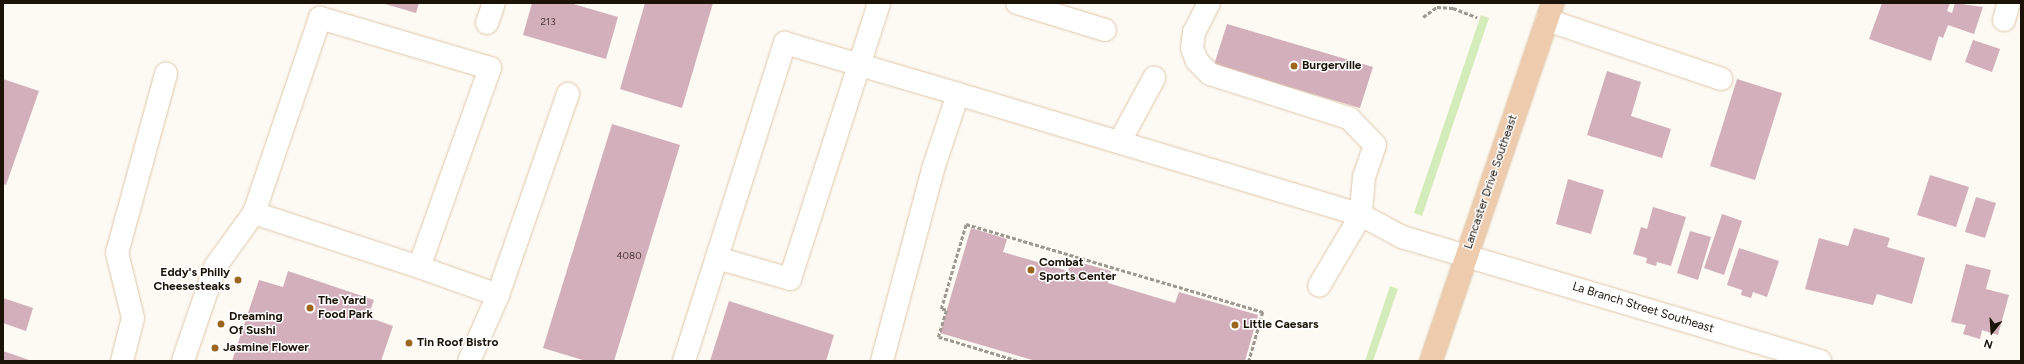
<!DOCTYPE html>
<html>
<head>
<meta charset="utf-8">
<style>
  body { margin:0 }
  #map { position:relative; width:2024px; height:364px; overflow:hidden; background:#fdf9f3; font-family:Figtree,sans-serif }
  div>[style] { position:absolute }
  .green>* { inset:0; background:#d3ecb9 }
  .building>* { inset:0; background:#d3aebb }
  .path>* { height:2.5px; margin-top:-1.25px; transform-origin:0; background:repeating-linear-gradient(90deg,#9e9990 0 4px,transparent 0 6px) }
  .roads { filter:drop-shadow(0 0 1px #dec7aa) drop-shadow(0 0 1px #dec7aa) }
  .minor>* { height:22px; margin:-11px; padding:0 11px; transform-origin:11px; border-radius:11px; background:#fff }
  .major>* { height:22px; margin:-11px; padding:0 11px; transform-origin:11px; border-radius:11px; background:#eecbad }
  .dots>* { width:11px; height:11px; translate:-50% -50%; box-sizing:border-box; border:2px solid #fff; border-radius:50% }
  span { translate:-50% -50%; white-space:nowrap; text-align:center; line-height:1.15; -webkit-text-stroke:3px #fff; paint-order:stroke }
  .number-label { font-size:10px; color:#493a35 }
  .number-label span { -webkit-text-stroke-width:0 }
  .poi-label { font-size:12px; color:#1b1308; font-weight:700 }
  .left { translate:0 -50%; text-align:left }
  .right { translate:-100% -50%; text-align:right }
  .street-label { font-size:12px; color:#1b1308 }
  .frame { position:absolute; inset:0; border:4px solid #1b1308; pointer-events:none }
  .north { position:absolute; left:1972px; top:312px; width:40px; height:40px; -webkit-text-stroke:3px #fff; paint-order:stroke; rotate:197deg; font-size:11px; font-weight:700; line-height:16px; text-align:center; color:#1b1308 }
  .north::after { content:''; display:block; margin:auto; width:14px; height:18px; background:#1b1308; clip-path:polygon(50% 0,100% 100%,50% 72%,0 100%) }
</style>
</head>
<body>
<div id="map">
  <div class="green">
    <div style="clip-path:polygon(1481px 15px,1489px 18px,1422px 216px,1414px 213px)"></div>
    <div style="clip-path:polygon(1390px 286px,1398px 289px,1373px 361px,1365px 361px)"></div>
  </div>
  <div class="building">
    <div style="clip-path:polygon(382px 3px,419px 3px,416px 13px)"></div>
    <div style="clip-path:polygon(532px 3px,570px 3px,618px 17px,606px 59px,523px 35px)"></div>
    <div style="clip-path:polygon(645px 3px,713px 3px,682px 108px,620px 89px)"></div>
    <div style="clip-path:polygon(1882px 3px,1950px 3px,1947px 11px,1952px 13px,1955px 3px,1983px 7px,1974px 34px,1948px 25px,1943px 38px,1939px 36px,1931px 61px,1869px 39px)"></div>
    <div style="clip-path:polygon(1227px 24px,1373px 67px,1360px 108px,1214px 65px)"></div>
    <div style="clip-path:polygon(1973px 40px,2000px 49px,1992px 72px,1965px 62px)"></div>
    <div style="clip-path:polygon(1607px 71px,1641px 82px,1631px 116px,1671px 129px,1662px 158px,1587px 135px)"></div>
    <div style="clip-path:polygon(3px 79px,39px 91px,6px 185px,3px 184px)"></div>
    <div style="clip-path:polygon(1737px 79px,1782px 93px,1755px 180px,1710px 166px)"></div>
    <div style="clip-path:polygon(612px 124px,680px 145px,614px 361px,586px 361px,543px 348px)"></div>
    <div style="clip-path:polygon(1930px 175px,1969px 187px,1956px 227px,1917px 215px)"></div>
    <div style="clip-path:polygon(1568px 179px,1604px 190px,1591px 234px,1556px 224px)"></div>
    <div style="clip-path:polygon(1976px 197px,1996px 203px,1985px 238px,1965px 232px)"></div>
    <div style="clip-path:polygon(1653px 207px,1686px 217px,1671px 266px,1657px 262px,1656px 266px,1646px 263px,1647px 258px,1633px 254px,1641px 227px,1647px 229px)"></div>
    <div style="clip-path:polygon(1722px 214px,1742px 221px,1724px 275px,1704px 268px)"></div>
    <div style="clip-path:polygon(971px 228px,1007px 239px,1003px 252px,1068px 271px,1071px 260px,1111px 271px,1108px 283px,1175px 303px,1179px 292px,1258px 315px,1245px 361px,1036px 361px,940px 333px)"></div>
    <div style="clip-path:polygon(1854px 228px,1890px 238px,1887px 247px,1925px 258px,1912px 304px,1877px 294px,1873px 305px,1805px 289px,1819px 238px,1848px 246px)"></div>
    <div style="clip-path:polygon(1690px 231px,1711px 237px,1698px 280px,1677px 273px)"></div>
    <div style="clip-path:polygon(1739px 248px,1779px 261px,1767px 297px,1753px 292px,1751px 298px,1741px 295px,1742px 290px,1727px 285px)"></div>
    <div style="clip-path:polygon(1966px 264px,1991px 270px,1986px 289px,2009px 295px,1998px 335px,1982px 330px,1980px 339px,1963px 334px,1966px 325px,1951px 322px)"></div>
    <div style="clip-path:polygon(288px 271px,374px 300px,368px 317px,393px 326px,381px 361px,232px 361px,259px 280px,283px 287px)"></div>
    <div style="clip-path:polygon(3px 298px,33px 308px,26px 331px,3px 323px)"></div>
    <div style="clip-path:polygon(729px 301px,834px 335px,826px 361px,710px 361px)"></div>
    <div style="clip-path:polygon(3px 351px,32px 361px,3px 361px)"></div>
  </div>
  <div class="path">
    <div style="left:1423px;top:17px;width:17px;rotate:-36deg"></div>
    <div style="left:1437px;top:7px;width:16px;rotate:4deg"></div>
    <div style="left:1453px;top:8px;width:26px;rotate:21deg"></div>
    <div style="left:1017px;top:361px;width:83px;rotate:-163.1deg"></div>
    <div style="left:938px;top:337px;width:28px;rotate:-73deg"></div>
    <div style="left:946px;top:310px;width:5px;rotate:-169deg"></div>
    <div style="left:941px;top:309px;width:89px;rotate:-73.6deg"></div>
    <div style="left:966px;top:224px;width:310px;rotate:16.5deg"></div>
    <div style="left:1263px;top:312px;width:51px;rotate:105.9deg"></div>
  </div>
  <div class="roads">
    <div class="minor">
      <div style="left:1017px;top:3px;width:92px;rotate:17.1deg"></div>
      <div style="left:1209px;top:3px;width:33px;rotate:117deg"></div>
      <div style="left:1194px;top:32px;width:16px;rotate:97deg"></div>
      <div style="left:1192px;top:48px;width:14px;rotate:69deg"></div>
      <div style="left:1197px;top:61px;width:18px;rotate:45deg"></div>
      <div style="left:1210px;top:74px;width:146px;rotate:17.6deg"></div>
      <div style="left:1349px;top:118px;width:37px;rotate:46deg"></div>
      <div style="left:1375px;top:145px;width:34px;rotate:109deg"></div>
      <div style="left:1364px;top:177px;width:38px;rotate:95deg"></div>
      <div style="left:1361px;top:215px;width:82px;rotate:120.6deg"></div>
      <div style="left:1547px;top:20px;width:184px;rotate:18.7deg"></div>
      <div style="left:2004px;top:20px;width:18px;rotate:-74deg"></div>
      <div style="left:487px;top:23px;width:21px;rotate:-71deg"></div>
      <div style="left:1120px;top:141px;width:72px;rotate:-61.6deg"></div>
      <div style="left:717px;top:258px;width:76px;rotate:16deg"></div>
      <div style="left:790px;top:279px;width:290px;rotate:-72.1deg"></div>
      <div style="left:419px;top:267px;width:84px;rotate:19.5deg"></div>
      <div style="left:498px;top:295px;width:72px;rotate:113.7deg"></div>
      <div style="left:498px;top:295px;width:213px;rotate:-70.8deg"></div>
      <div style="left:122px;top:361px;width:44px;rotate:-75.7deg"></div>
      <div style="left:133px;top:318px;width:67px;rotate:-103.8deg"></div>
      <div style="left:117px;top:253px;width:186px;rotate:-74.7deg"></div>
      <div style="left:183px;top:361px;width:99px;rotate:-71.2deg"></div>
      <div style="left:215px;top:267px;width:67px;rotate:-54.2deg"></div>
      <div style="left:254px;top:213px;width:206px;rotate:-71.3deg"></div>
      <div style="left:320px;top:18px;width:177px;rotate:16.4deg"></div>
      <div style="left:490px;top:68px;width:211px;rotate:109.6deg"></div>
      <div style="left:419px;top:267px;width:174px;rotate:-161.9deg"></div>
      <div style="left:684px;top:361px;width:334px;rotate:-72.4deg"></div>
      <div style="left:785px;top:43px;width:180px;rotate:16.4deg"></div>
      <div style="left:882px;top:361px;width:199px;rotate:-75.1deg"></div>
      <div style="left:933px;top:169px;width:79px;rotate:-71.6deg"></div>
      <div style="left:958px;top:94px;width:421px;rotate:16.7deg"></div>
      <div style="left:1361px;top:215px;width:47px;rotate:28.2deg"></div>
      <div style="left:1402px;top:237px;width:436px;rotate:16.5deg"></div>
    </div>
    <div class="major">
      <div style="left:1431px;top:361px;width:378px;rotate:-71.2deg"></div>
    </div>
  </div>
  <div class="dots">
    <div style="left:1294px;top:66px;background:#9c661f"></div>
    <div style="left:1031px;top:270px;background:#9c661f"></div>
    <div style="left:238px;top:280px;background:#9c661f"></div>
    <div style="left:310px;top:308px;background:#9c661f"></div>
    <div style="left:221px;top:324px;background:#9c661f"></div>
    <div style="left:1235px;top:325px;background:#9c661f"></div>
    <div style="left:409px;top:343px;background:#9c661f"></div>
    <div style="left:215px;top:348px;background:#9c661f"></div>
  </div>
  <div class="number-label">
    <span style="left:548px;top:22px">213</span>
    <span style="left:629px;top:256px">4080</span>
  </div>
  <div class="poi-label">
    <span class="left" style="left:1302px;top:66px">Burgerville</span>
    <span class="left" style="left:1039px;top:270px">Combat<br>Sports Center</span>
    <span class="right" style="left:230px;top:280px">Eddy's Philly<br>Cheesesteaks</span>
    <span class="left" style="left:318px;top:308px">The Yard<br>Food Park</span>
    <span class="left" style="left:229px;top:324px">Dreaming<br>Of Sushi</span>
    <span class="left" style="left:1243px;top:325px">Little Caesars</span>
    <span class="left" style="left:417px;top:343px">Tin Roof Bistro</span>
    <span class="left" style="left:223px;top:348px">Jasmine Flower</span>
  </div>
  <div class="street-label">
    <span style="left:1491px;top:182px;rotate:-71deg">Lancaster Drive Southeast</span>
    <span style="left:1643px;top:308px;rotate:17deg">La Branch Street Southeast</span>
  </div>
  <div class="frame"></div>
  <div class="north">N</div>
</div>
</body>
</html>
